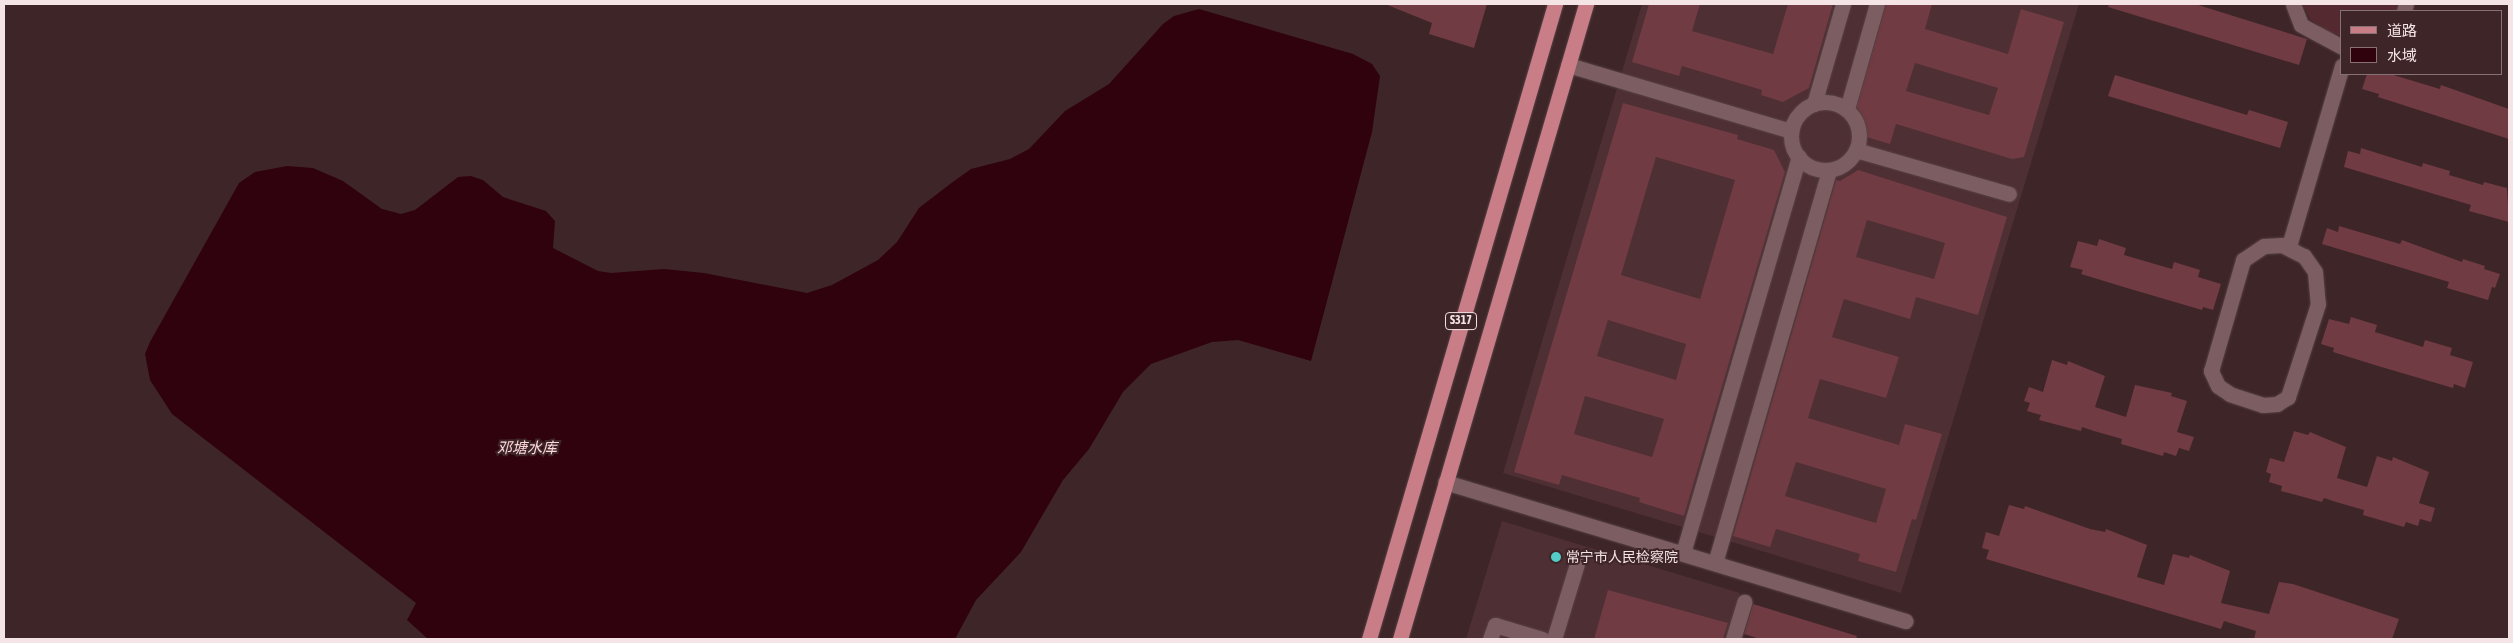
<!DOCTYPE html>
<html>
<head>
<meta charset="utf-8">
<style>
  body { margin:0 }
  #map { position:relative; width:2513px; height:643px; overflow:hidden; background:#3e2528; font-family:"Asap Condensed","Noto Sans SC",sans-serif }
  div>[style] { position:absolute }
  .built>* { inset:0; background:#4e2f33 }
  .green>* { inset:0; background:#552930 }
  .water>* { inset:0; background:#30020d }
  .building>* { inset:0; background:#703b42 }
  .roads { filter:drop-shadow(0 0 1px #564144) drop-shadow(0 0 1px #564144) }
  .minor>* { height:15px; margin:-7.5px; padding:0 7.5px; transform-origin:7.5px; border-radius:7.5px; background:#7c5e62 }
  .minor>.ring { margin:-7.5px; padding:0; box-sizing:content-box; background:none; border:15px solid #7c5e62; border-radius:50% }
  .major>* { height:15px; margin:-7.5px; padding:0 7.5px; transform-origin:7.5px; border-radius:7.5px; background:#c87d87 }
  .dots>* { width:14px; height:14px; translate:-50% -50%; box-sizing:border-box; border:2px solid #3e2528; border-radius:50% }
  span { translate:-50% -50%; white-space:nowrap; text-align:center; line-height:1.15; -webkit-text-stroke:4px #3e2528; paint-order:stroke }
  .shield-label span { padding:1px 4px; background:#3e2528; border:1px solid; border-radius:4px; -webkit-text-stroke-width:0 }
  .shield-label { font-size:12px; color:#f5e4e5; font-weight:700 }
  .poi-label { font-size:14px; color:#f5e4e5 }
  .left { translate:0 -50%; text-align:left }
  .water-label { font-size:15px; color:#fdd8db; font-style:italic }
  .frame { position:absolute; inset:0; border:5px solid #f5e4e5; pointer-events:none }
  .legend { position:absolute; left:2340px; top:10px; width:162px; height:65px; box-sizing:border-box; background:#3e2528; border:1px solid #877174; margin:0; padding:6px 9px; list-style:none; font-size:15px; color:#f5e4e5 }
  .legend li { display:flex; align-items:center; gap:10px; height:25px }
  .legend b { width:25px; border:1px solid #877174 }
</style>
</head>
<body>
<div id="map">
  <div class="built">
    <div style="clip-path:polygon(1642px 4px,2079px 4px,1901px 593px,1503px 473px)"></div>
    <div style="clip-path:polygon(1502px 521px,1740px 593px,1727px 639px,1466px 639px)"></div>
  </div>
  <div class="green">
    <div style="clip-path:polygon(2303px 4px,2398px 4px,2396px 11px,2342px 11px,2342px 36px,2328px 32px,2310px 19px)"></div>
  </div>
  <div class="water">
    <div style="clip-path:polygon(1199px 9px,1353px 54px,1372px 64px,1380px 76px,1372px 132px,1311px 361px,1238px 340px,1212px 342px,1151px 364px,1123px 392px,1089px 449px,1063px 480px,1021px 552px,976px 600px,955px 639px,428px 639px,407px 620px,416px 603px,172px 414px,150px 380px,145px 354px,150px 342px,239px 183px,255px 172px,287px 166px,313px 168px,343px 181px,382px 209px,401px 214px,415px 210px,458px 177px,471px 176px,483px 180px,503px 197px,546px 211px,555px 221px,553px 248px,598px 271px,611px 273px,664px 269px,704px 273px,807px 293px,832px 285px,878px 260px,897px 242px,919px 208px,950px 184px,971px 169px,1010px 159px,1029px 149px,1065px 111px,1109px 84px,1163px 24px,1174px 16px)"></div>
  </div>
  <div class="building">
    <div style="clip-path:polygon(1385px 4px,1487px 4px,1474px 48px,1429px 34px,1432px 23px)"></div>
    <div style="clip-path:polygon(1649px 4px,1700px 4px,1692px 31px,1773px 54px,1788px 4px,1833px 4px,1809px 88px,1783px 102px,1761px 95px,1762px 90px,1682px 66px,1679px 76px,1632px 62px)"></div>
    <div style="clip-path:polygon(evenodd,1886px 4px,1932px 4px,1925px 29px,2008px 54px,2021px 9px,2064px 22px,2024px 157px,2012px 159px,1896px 124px,1890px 144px,1863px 136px,1854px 115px,1886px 4px,1915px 63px,1998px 88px,1989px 115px,1906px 91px,1915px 63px)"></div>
    <div style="clip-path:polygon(2109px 4px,2195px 4px,2307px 39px,2299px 65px,2108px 7px)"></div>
    <div style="clip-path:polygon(2367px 74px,2390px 74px,2440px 89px,2441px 85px,2509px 109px,2509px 139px,2378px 97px,2379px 94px,2362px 89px)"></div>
    <div style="clip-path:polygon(2115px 75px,2247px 115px,2249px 110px,2288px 122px,2280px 148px,2108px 96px)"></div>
    <div style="clip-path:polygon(evenodd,1623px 103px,1738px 135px,1737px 139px,1774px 150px,1785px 172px,1684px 516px,1639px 502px,1640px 498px,1562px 475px,1559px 485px,1514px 472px,1623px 103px,1656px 157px,1735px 180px,1700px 299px,1621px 275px,1656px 157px,1623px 103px,1608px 320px,1686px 344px,1676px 380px,1597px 356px,1608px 320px,1623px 103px,1585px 396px,1664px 419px,1652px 457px,1574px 434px,1585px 396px)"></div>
    <div style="clip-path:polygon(2361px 148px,2422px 167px,2423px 163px,2450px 171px,2449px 175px,2483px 185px,2484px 182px,2507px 188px,2509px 222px,2469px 211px,2471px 205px,2344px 167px,2348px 151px,2360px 154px)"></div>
    <div style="clip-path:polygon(evenodd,1858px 170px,2007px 217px,1978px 315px,1916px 297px,1910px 319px,1844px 299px,1832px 337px,1899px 357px,1886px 398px,1820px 379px,1808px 418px,1899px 445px,1905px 424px,1942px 434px,1916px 520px,1912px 519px,1896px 572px,1858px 561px,1860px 554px,1776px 529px,1770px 547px,1733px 536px,1836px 180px,1840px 181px,1858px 170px,1867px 220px,1945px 243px,1934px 279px,1856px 257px,1867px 220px,1858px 170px,1796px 462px,1886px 489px,1876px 523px,1785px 496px,1796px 462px)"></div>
    <div style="clip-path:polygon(2339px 226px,2400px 244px,2402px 240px,2462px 262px,2463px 259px,2485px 266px,2484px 269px,2500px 274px,2495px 288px,2492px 287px,2488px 300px,2447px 288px,2449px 282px,2322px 244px,2327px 228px,2338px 232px)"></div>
    <div style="clip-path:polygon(2099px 239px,2126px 248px,2124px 255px,2172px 269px,2174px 262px,2200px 270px,2198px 277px,2221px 284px,2213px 310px,2203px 307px,2202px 310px,2127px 288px,2081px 274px,2083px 270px,2070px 267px,2078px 241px,2097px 246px)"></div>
    <div style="clip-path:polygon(2351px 317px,2377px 325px,2375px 332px,2423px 347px,2425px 340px,2452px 348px,2450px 355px,2473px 362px,2465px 388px,2454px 384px,2453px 388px,2378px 366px,2333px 352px,2334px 348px,2321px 344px,2329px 319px,2349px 324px)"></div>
    <div style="clip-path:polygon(2052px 360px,2067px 365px,2068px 361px,2105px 376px,2095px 407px,2126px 417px,2135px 385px,2172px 393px,2171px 396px,2187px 401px,2177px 432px,2194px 437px,2189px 451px,2179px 448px,2176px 456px,2164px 452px,2163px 456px,2121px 444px,2122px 439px,2094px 431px,2082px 427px,2081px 431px,2039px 420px,2041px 415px,2027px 411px,2030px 403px,2024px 401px,2029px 387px,2043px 392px)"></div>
    <div style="clip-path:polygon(2294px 431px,2308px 435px,2310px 432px,2346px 447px,2337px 478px,2367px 487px,2377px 456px,2392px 461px,2393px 457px,2429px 472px,2419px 503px,2435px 508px,2431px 522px,2420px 519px,2418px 526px,2406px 522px,2404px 527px,2363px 515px,2364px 510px,2336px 502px,2324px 498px,2322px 502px,2281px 491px,2282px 486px,2269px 482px,2271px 474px,2266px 472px,2270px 458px,2284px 462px)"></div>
    <div style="clip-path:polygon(2009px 505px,2024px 509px,2025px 506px,2090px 529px,2105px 532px,2106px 529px,2147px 545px,2137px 577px,2164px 585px,2173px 554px,2189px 558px,2190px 555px,2230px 571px,2221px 603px,2269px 614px,2279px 582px,2293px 584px,2399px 619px,2392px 639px,2254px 639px,2256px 631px,2224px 621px,2221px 629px,1986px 559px,1989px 550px,1982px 548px,1986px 532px,1999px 536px)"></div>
    <div style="clip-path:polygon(1608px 590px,1728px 623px,1723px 639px,1594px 639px)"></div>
    <div style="clip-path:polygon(1753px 604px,1857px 636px,1856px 639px,1760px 639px,1744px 634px)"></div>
  </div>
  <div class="roads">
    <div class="minor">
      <div style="left:2293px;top:4px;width:22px;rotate:69deg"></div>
      <div style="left:2301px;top:25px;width:47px;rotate:28.2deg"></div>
      <div style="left:2404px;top:11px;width:7px;rotate:-74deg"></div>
      <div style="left:1568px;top:65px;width:233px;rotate:16.5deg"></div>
      <div class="ring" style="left:1791px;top:102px;width:53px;height:53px"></div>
      <div style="left:1814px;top:104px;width:104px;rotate:-73.8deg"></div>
      <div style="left:1847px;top:109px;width:109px;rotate:-74.1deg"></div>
      <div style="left:1856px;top:150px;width:159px;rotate:16deg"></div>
      <div style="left:2282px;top:245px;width:25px;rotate:27deg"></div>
      <div style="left:2304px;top:256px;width:19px;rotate:55deg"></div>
      <div style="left:2315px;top:272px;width:32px;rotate:85deg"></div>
      <div style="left:2318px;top:304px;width:98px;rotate:107.9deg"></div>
      <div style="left:2288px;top:397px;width:13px;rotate:148deg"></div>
      <div style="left:2277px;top:404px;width:14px;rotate:176deg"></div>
      <div style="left:2263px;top:405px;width:35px;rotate:-162deg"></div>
      <div style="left:2230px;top:394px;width:14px;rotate:-146deg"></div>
      <div style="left:2218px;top:386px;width:17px;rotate:-115deg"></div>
      <div style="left:2211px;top:371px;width:116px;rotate:-73.9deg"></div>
      <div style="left:2243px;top:260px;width:25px;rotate:-34deg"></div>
      <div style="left:2264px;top:246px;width:18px;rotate:-3deg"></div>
      <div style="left:2289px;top:246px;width:188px;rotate:-73.6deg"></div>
      <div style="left:1445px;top:482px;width:481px;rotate:16.8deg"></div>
      <div style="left:1683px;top:553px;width:413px;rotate:-73.7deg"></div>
      <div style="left:1715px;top:563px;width:409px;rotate:-73.8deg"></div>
      <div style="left:1490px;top:639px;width:15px;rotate:-70deg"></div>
      <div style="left:1495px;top:625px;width:49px;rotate:16.6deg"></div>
      <div style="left:1554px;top:639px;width:78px;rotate:-73deg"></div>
      <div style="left:1733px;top:639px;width:39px;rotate:-73deg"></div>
    </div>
    <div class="major">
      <div style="left:1369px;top:639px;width:662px;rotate:-73.67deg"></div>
      <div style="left:1400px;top:639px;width:662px;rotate:-73.67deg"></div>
    </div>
  </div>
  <div class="dots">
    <div style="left:1556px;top:557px;background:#54cdc8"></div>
  </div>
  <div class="shield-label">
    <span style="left:1461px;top:321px">S317</span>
  </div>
  <div class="poi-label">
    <span class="left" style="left:1566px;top:557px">常宁市人民检察院</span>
  </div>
  <div class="water-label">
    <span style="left:527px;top:448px">邓塘水库</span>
  </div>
  <div class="frame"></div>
  <ul class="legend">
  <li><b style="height:6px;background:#c87d87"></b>道路</li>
  <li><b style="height:14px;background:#30020d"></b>水域</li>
  </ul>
</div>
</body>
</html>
